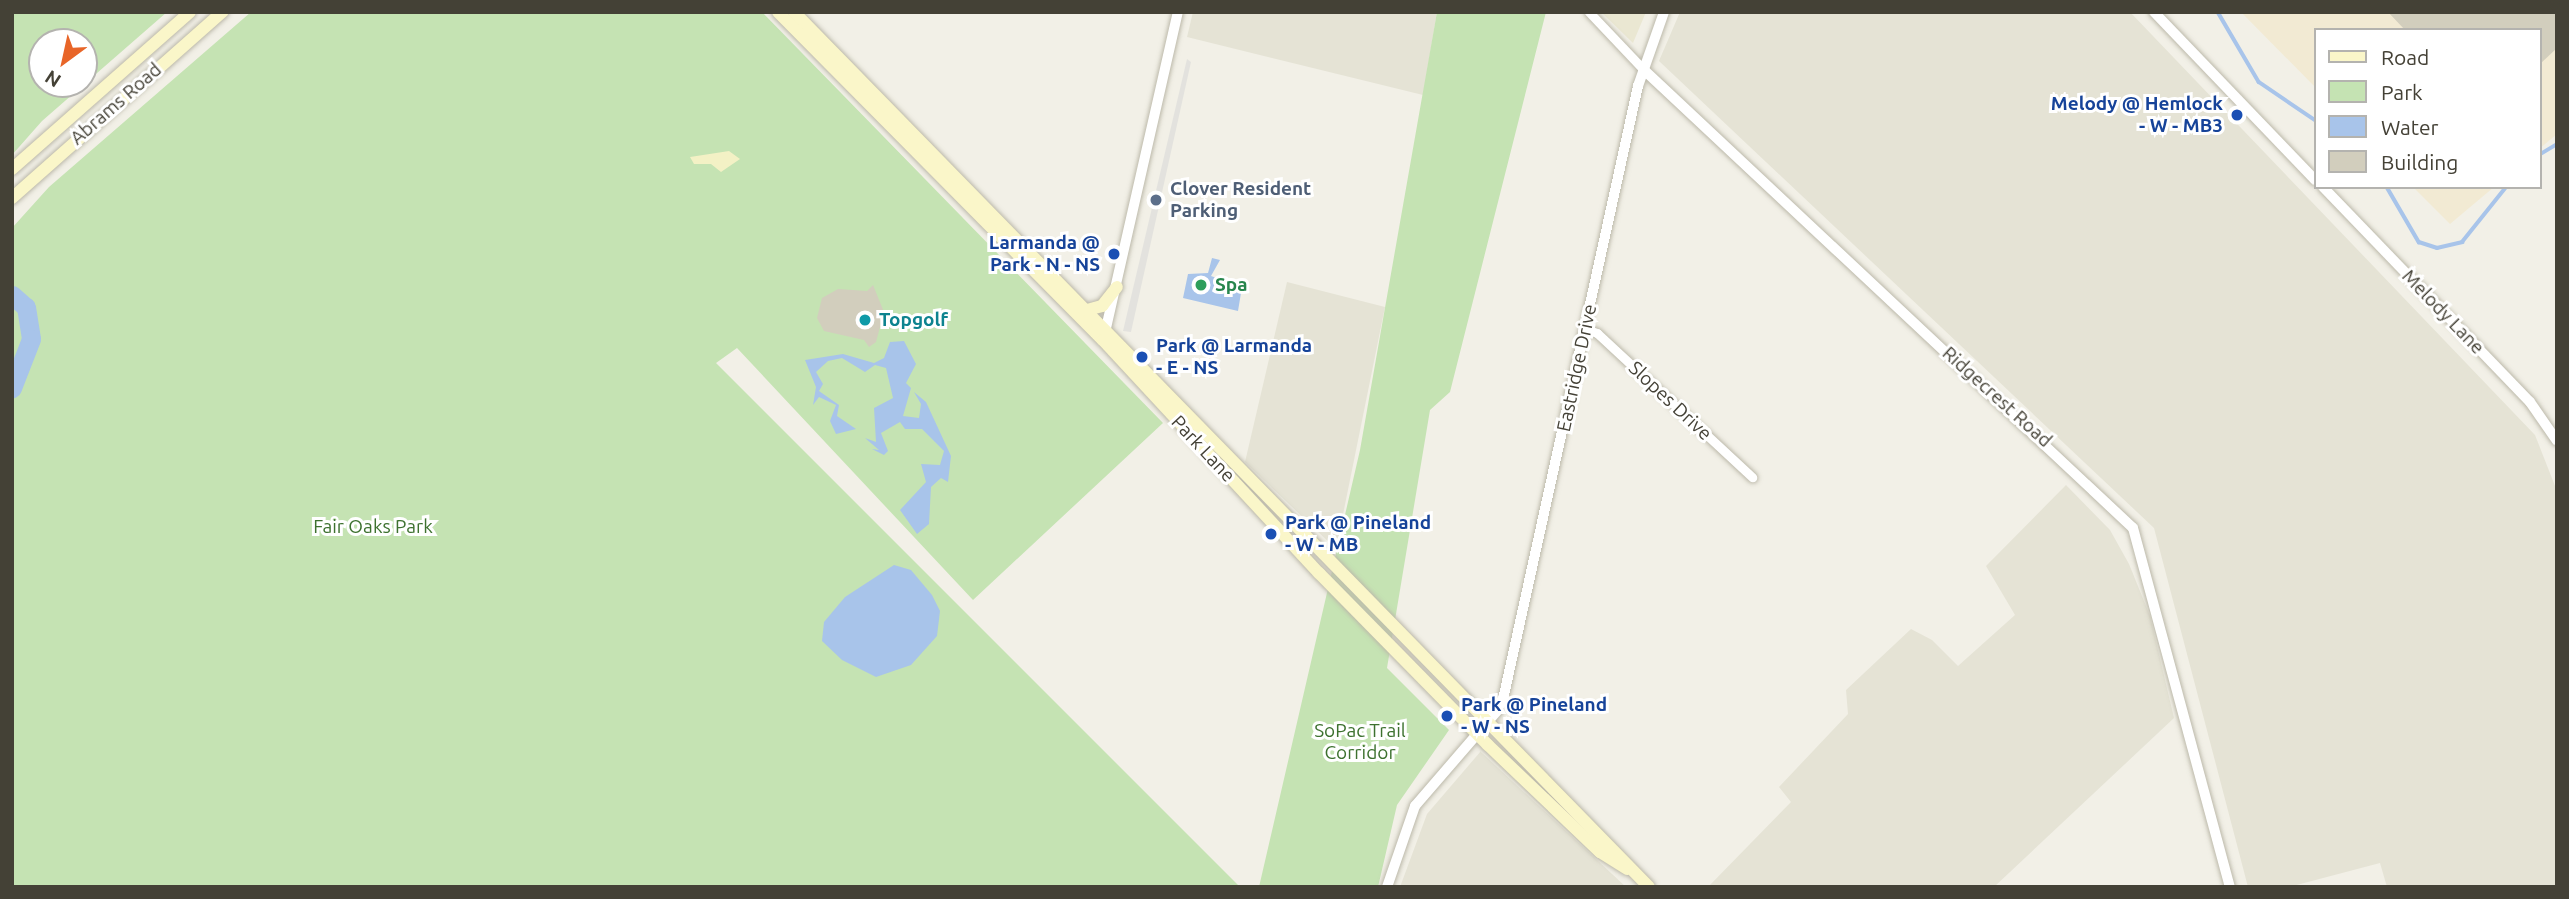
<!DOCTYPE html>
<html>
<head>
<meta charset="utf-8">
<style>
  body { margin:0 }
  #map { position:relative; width:2569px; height:899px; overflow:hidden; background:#f2f0e7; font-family:Ubuntu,sans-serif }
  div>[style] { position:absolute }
  .residential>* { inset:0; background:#e5e3d5 }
  .commercial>* { inset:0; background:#f2ead3 }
  .education>* { inset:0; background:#eae7d2 }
  .green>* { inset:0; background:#c5e3b3 }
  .sand>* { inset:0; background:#f3f1c5 }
  .parking>* { inset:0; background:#e3e2de }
  .water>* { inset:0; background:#a8c4ea }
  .stream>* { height:3.5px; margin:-1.75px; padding:0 1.75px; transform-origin:1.75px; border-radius:1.75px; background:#a8c4ea }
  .river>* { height:19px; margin:-9.5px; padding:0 9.5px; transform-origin:9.5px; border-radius:9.5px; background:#a8c4ea }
  .building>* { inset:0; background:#d2cebd }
  .roads { filter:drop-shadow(0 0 2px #bcb9aa) drop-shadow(0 0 2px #bcb9aa) }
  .minor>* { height:9px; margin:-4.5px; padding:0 4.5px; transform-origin:4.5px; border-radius:4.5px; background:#fff }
  .tertiary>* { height:10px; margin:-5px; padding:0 5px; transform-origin:5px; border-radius:5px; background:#fff }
  .secondary>* { height:12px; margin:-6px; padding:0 6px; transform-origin:6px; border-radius:6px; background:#faf6c9 }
  .dots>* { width:19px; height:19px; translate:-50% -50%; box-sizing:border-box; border:4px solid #fff; border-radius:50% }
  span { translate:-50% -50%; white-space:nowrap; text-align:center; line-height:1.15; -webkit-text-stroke:6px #fff; paint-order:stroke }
  .street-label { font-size:19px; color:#444136 }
  .transit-label { font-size:19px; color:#164399; font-weight:700 }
  .right { translate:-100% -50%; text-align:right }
  .left { translate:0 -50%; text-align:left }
  .service-label { font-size:19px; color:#4e5e75; font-weight:700 }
  .leisure-label { font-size:19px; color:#27864d; font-weight:700 }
  .culture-label { font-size:19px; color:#0d838f; font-weight:700 }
  .park-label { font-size:19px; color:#3d712f }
  .frame { position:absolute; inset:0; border:14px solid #444136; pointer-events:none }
  .legend { position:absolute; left:2314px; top:28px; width:228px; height:161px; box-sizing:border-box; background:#fff; border:2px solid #b4b3af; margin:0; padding:9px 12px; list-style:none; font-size:21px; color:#444136 }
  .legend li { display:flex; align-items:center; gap:14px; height:35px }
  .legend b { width:35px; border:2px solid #b4b3af }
  .north { position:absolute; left:28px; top:28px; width:70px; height:70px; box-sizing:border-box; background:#fff; border:2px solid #b4b3af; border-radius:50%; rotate:213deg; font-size:19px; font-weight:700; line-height:28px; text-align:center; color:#444136 }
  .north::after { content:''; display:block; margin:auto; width:24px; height:32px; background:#e86528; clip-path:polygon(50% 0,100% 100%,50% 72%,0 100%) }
</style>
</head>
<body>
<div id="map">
  <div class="residential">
    <div style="clip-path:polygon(1193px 12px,1437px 12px,1423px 95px,1187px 37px)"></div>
    <div style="clip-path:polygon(1680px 12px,2130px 12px,2535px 435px,2557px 491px,2557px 887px,2387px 887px,2380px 863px,2289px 887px,2248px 887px,2154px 528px,1659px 61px)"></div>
    <div style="clip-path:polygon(1287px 282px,1385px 307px,1336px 549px,1245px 462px)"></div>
    <div style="clip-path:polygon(2066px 485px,2110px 530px,2129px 564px,2150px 616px,2174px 718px,1994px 887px,1708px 887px,1791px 802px,1779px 787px,1848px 714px,1846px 690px,1911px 629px,1932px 640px,1958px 666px,2015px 615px,1986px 566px)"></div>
    <div style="clip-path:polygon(1481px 751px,1481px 752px,1626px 887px,1400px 887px,1427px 814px)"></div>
  </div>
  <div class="commercial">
    <div style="clip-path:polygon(2241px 12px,2557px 12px,2557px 134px,2539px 149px,2539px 30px,2315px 30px,2315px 87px)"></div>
    <div style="clip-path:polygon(2413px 187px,2494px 187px,2450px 224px)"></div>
  </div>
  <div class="education">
    <div style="clip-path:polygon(1601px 12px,1646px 12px,1633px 43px)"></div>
  </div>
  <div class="green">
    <div style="clip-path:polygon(evenodd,12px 12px,167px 12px,42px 121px,12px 155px,12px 12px,84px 42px,84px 84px,42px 84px,42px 42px,84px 42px)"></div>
    <div style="clip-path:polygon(251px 12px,762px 12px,1163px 423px,973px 600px,737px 348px,716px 363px,1240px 887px,12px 887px,12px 228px,49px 187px)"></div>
    <div style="clip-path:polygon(1437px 12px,1546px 12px,1450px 392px,1430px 410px,1387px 668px,1449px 730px,1397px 805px,1378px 887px,1259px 887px,1360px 450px)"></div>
  </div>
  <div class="sand">
    <div style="clip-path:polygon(729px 151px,740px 159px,721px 172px,711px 164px,694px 164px,690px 157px)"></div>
  </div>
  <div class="parking">
    <div style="clip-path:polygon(1187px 59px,1191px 62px,1131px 332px,1123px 331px)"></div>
  </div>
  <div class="water">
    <div style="clip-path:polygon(1212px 258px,1220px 260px,1211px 276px,1242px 287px,1238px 311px,1183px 298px,1188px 274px,1208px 273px)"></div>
    <div style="clip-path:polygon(904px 341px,916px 364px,906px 383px,911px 388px,903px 416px,919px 418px,921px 404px,914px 392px,926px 402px,951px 456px,948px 482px,941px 478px,931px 487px,929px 524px,917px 534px,900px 510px,926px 482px,921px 464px,940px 465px,944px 451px,922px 429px,905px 429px,900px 422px,881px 433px,888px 451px,884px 455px,872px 449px,879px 450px,865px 438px,876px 442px,874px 408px,893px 398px,886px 368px,875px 365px,865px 372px,842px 358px,828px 361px,816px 372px,823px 384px,819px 391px,839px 405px,837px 416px,856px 429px,836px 434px,830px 421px,836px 405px,819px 397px,813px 405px,816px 387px,805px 360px,843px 354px,874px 363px,884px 358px,890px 342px)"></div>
    <div style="clip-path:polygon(894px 565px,911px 570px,932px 595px,940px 611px,937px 636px,911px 665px,876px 677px,842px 660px,822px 641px,824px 622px,845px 597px)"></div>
  </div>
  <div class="stream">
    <div style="left:2218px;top:12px;width:81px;rotate:59.6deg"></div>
    <div style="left:2259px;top:82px;width:68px;rotate:34.2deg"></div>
    <div style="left:2539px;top:155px;width:21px;rotate:-31deg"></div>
    <div style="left:2387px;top:187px;width:64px;rotate:59.8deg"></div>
    <div style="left:2419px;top:242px;width:19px;rotate:18deg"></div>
    <div style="left:2437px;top:248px;width:26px;rotate:-13deg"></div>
    <div style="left:2462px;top:242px;width:70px;rotate:-51.3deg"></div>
  </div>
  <div class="river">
    <div style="left:12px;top:295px;width:18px;rotate:41deg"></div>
    <div style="left:26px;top:307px;width:32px;rotate:81deg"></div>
    <div style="left:31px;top:339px;width:53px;rotate:111.2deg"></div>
  </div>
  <div class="building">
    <div style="clip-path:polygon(2388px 12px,2557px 12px,2557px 48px,2539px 65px,2539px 30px,2405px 30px)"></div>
    <div style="clip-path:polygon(873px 285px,884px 312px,876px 342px,869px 347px,864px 340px,824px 331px,817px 318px,822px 298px,838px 289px,867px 291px)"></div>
  </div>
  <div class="roads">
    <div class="minor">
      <div style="left:1589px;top:12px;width:79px;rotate:46.5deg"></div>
      <div style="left:1586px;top:329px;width:12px;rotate:20deg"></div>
      <div style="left:1597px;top:333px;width:212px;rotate:42.9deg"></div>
    </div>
    <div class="tertiary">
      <div style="left:2154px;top:12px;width:233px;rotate:46.2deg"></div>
      <div style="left:1643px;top:69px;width:671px;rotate:43.13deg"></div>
      <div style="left:2133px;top:528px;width:372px;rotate:74.9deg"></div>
      <div style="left:2323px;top:187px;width:298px;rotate:46.1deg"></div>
      <div style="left:2530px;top:402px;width:47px;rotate:55.3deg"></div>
      <div style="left:1104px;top:337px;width:333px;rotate:-77.2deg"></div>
      <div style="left:1387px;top:887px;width:86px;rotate:-70.9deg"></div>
      <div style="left:1415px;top:806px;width:125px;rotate:-49.2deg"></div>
      <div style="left:1497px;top:711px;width:17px;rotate:-66deg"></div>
      <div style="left:1504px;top:695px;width:624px;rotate:-77.59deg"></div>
      <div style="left:1638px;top:86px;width:78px;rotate:-70.6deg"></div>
    </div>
    <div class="secondary">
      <div style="left:778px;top:12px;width:462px;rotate:45.3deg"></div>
      <div style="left:1103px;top:340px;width:318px;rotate:47.2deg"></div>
      <div style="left:1319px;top:573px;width:241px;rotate:45.5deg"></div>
      <div style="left:1488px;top:745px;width:155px;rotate:43.7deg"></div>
      <div style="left:1600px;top:852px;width:32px;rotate:32deg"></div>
      <div style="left:794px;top:12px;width:1223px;rotate:45.66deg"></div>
      <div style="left:12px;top:169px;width:237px;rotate:-41.4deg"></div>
      <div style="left:12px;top:198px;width:281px;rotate:-41.5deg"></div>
      <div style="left:1087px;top:310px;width:16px;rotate:-15deg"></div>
      <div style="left:1102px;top:306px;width:24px;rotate:-52deg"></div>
    </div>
  </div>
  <div class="dots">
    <div style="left:2237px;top:115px;background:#1a4fb4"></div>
    <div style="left:1156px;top:200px;background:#5c6f8a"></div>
    <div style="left:1114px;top:254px;background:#1a4fb4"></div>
    <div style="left:1201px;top:285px;background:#2e9e5b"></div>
    <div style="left:865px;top:320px;background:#0f9aa8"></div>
    <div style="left:1142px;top:357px;background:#1a4fb4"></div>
    <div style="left:1271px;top:534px;background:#1a4fb4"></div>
    <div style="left:1447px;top:716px;background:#1a4fb4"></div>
  </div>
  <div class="street-label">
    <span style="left:116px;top:104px;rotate:-41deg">Abrams Road</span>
    <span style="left:2443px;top:312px;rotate:46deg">Melody Lane</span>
    <span style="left:1577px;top:368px;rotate:-78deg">Eastridge Drive</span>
    <span style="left:1997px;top:397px;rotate:42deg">Ridgecrest Road</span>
    <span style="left:1670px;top:401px;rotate:43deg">Slopes Drive</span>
    <span style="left:1203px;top:449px;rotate:47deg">Park Lane</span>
  </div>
  <div class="transit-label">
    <span class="right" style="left:2223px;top:115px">Melody @ Hemlock<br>- W - MB3</span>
    <span class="right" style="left:1100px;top:254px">Larmanda @<br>Park - N - NS</span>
    <span class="left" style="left:1156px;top:357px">Park @ Larmanda<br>- E - NS</span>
    <span class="left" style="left:1285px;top:534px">Park @ Pineland<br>- W - MB</span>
    <span class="left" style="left:1461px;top:716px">Park @ Pineland<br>- W - NS</span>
  </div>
  <div class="service-label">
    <span class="left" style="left:1170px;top:200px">Clover Resident<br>Parking</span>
  </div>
  <div class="leisure-label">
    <span class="left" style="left:1215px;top:285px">Spa</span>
  </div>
  <div class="culture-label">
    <span class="left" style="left:879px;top:320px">Topgolf</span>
  </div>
  <div class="park-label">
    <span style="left:373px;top:527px">Fair Oaks Park</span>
    <span style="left:1360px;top:742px">SoPac Trail<br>Corridor</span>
  </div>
  <div class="frame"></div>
  <ul class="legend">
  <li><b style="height:9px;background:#faf6c9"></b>Road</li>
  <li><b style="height:19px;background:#c5e3b3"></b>Park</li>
  <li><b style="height:19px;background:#a8c4ea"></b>Water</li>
  <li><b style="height:19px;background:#d2cebd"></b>Building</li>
  </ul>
  <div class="north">N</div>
</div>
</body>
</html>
